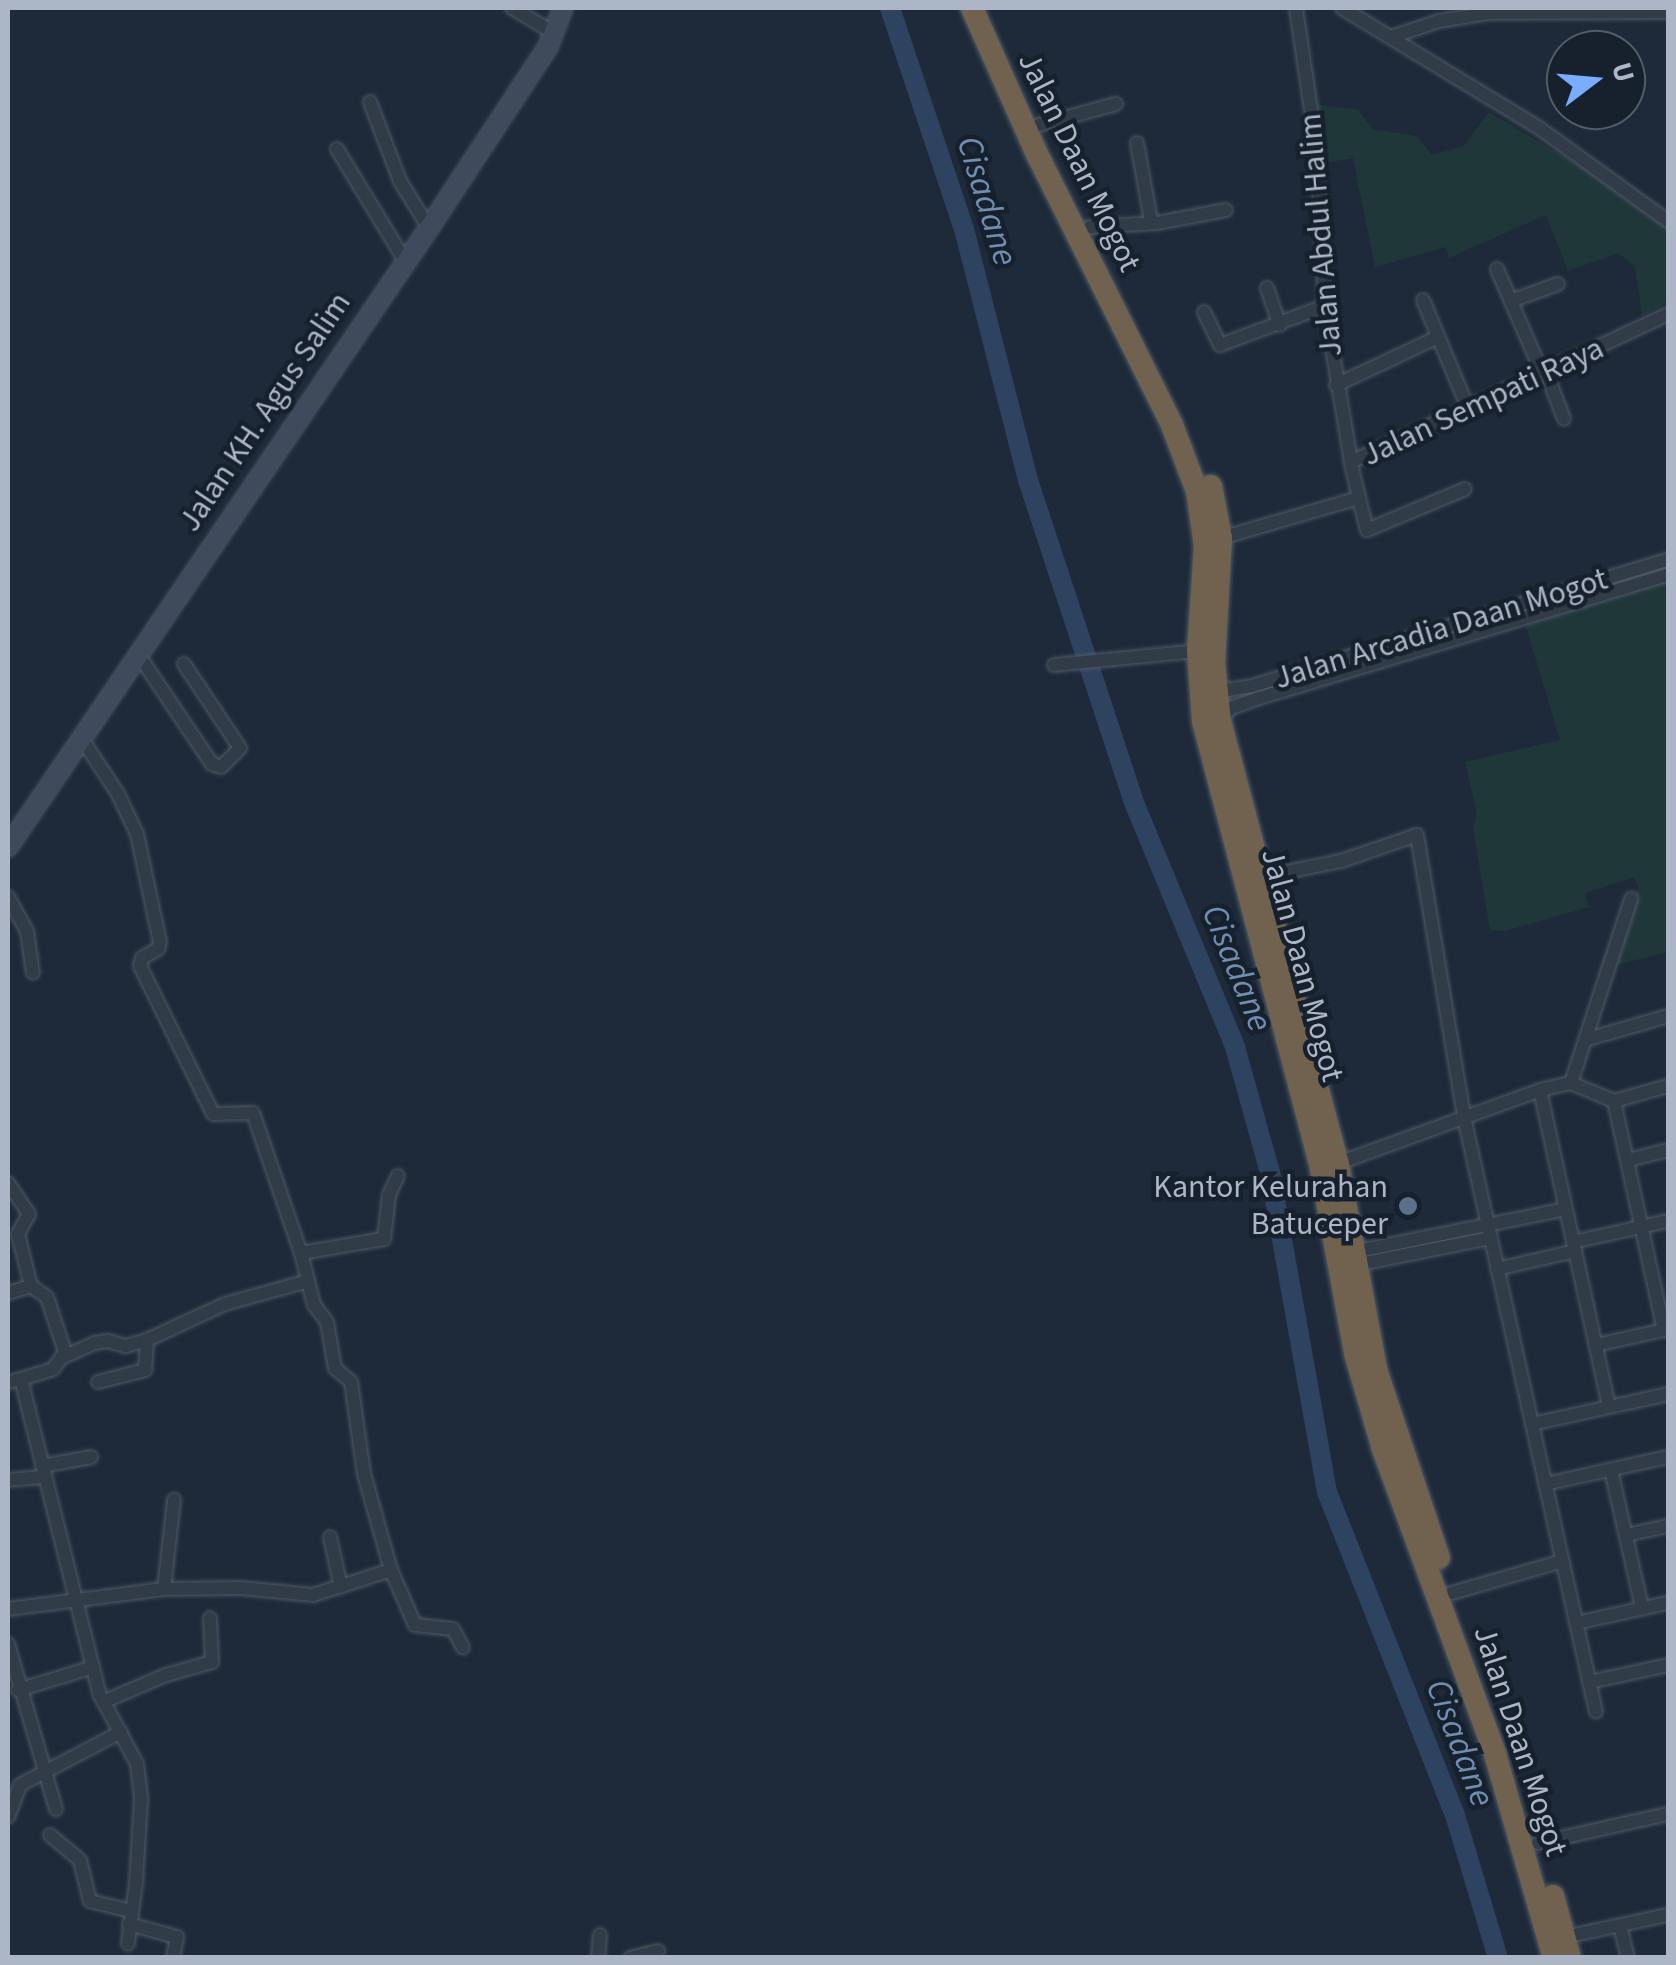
<!DOCTYPE html>
<html>
<head>
<meta charset="utf-8">
<style>
  body { margin:0 }
  #map { position:relative; width:1676px; height:1965px; overflow:hidden; background:#1e2a39; font-family:"Source Sans 3",sans-serif }
  div>[style] { position:absolute }
  .green>* { inset:0; background:#20373a }
  .river>* { height:20px; margin:-10px; padding:0 10px; transform-origin:10px; border-radius:10px; background:#2e4360 }
  .roads { filter:drop-shadow(0 0 2px #4f5967) drop-shadow(0 0 2px #4f5967) }
  .street>* { height:12px; margin:-6px; padding:0 6px; transform-origin:6px; border-radius:6px; background:#323c49 }
  .secondary>* { height:18px; margin:-9px; padding:0 9px; transform-origin:9px; border-radius:9px; background:#3f4a5d }
  .highway>* { height:22px; margin:-11px; padding:0 11px; transform-origin:11px; border-radius:11px; background:#70624e }
  .dots>* { width:28px; height:28px; translate:-50% -50%; box-sizing:border-box; border:5px solid #17212d; border-radius:50% }
  span { translate:-50% -50%; white-space:nowrap; text-align:center; line-height:1.15; -webkit-text-stroke:9px #17212d; paint-order:stroke }
  .street-label { font-size:32px; color:#acb6c6 }
  .poi-label { font-size:32px; color:#acb6c6 }
  .right { translate:-100% -50%; text-align:right }
  .water-label { font-size:35px; color:#718db2; font-style:italic }
  .frame { position:absolute; inset:0; border:10px solid #acb6c6; pointer-events:none }
  .north { position:absolute; left:1546px; top:30px; width:100px; height:100px; box-sizing:border-box; background:#17212d; border:2px solid #535d6a; border-radius:50%; rotate:74deg; font-size:28px; font-weight:700; line-height:40px; text-align:center; color:#acb6c6 }
  .north::after { content:''; display:block; margin:auto; width:35px; height:45px; background:#78adff; clip-path:polygon(50% 0,100% 100%,50% 72%,0 100%) }
</style>
</head>
<body>
<div id="map">
  <div class="green">
    <div style="clip-path:polygon(1313px 104px,1359px 110px,1372px 129px,1417px 136px,1432px 155px,1464px 146px,1489px 112px,1668px 218px,1668px 302px,1642px 316px,1635px 266px,1618px 253px,1568px 271px,1546px 215px,1449px 258px,1446px 247px,1375px 267px,1353px 158px,1319px 164px)"></div>
    <div style="clip-path:polygon(1668px 555px,1668px 952px,1616px 965px,1638px 888px,1634px 877px,1585px 893px,1589px 907px,1505px 931px,1490px 930px,1473px 829px,1477px 813px,1465px 762px,1560px 740px,1518px 600px)"></div>
  </div>
  <div class="river">
    <div style="left:890px;top:8px;width:233px;rotate:71.5deg"></div>
    <div style="left:964px;top:229px;width:259px;rotate:75.7deg"></div>
    <div style="left:1028px;top:480px;width:342px;rotate:71.8deg"></div>
    <div style="left:1135px;top:805px;width:262px;rotate:67.5deg"></div>
    <div style="left:1235px;top:1047px;width:130px;rotate:74.4deg"></div>
    <div style="left:1270px;top:1172px;width:325px;rotate:79.9deg"></div>
    <div style="left:1327px;top:1492px;width:347px;rotate:68.4deg"></div>
    <div style="left:1455px;top:1815px;width:149px;rotate:73.3deg"></div>
  </div>
  <div class="roads">
    <div class="street">
      <div style="left:512px;top:8px;width:49px;rotate:30.8deg"></div>
      <div style="left:1296px;top:8px;width:144px;rotate:81.6deg"></div>
      <div style="left:1317px;top:150px;width:156px;rotate:87.1deg"></div>
      <div style="left:1325px;top:306px;width:158px;rotate:80.5deg"></div>
      <div style="left:1342px;top:8px;width:231px;rotate:31.3deg"></div>
      <div style="left:1539px;top:128px;width:159px;rotate:35.8deg"></div>
      <div style="left:1391px;top:37px;width:51px;rotate:-18.4deg"></div>
      <div style="left:1439px;top:21px;width:51px;rotate:-9.1deg"></div>
      <div style="left:1489px;top:13px;width:179px;rotate:-0.3deg"></div>
      <div style="left:370px;top:102px;width:85px;rotate:69.2deg"></div>
      <div style="left:400px;top:181px;width:55px;rotate:58.3deg"></div>
      <div style="left:1039px;top:125px;width:80px;rotate:-15.3deg"></div>
      <div style="left:1137px;top:143px;width:79px;rotate:79.8deg"></div>
      <div style="left:337px;top:149px;width:131px;rotate:58.7deg"></div>
      <div style="left:1090px;top:227px;width:67px;rotate:-3.4deg"></div>
      <div style="left:1157px;top:223px;width:70px;rotate:-10.7deg"></div>
      <div style="left:1497px;top:269px;width:113px;rotate:66.6deg"></div>
      <div style="left:1267px;top:288px;width:39px;rotate:71deg"></div>
      <div style="left:1423px;top:300px;width:117px;rotate:67.4deg"></div>
      <div style="left:1511px;top:301px;width:50px;rotate:-19.9deg"></div>
      <div style="left:1204px;top:312px;width:37px;rotate:64deg"></div>
      <div style="left:1220px;top:345px;width:112px;rotate:-20.4deg"></div>
      <div style="left:1546px;top:372px;width:50px;rotate:69deg"></div>
      <div style="left:1336px;top:385px;width:113px;rotate:-25.2deg"></div>
      <div style="left:1359px;top:498px;width:33px;rotate:76deg"></div>
      <div style="left:1367px;top:530px;width:106px;rotate:-22.7deg"></div>
      <div style="left:1221px;top:538px;width:144px;rotate:-16.2deg"></div>
      <div style="left:1359px;top:498px;width:37px;rotate:-103deg"></div>
      <div style="left:1351px;top:462px;width:350px;rotate:-25deg"></div>
      <div style="left:138px;top:654px;width:133px;rotate:56.1deg"></div>
      <div style="left:212px;top:764px;width:9px;rotate:18deg"></div>
      <div style="left:221px;top:767px;width:27px;rotate:-45deg"></div>
      <div style="left:240px;top:748px;width:101px;rotate:-123.7deg"></div>
      <div style="left:1054px;top:665px;width:145px;rotate:-5.6deg"></div>
      <div style="left:1217px;top:684px;width:12px;rotate:31deg"></div>
      <div style="left:1227px;top:690px;width:25px;rotate:-9deg"></div>
      <div style="left:1252px;top:686px;width:435px;rotate:-16.9deg"></div>
      <div style="left:1221px;top:719px;width:15px;rotate:-48deg"></div>
      <div style="left:1231px;top:708px;width:27px;rotate:-20deg"></div>
      <div style="left:1256px;top:699px;width:430px;rotate:-16.8deg"></div>
      <div style="left:82px;top:739px;width:66px;rotate:56.8deg"></div>
      <div style="left:118px;top:794px;width:44px;rotate:64.6deg"></div>
      <div style="left:137px;top:834px;width:110px;rotate:78deg"></div>
      <div style="left:160px;top:942px;width:7px;rotate:106deg"></div>
      <div style="left:158px;top:949px;width:18px;rotate:151deg"></div>
      <div style="left:142px;top:958px;width:8px;rotate:104deg"></div>
      <div style="left:140px;top:966px;width:165px;rotate:63.7deg"></div>
      <div style="left:213px;top:1114px;width:40px;rotate:-1.4deg"></div>
      <div style="left:253px;top:1113px;width:148px;rotate:71.1deg"></div>
      <div style="left:1262px;top:877px;width:81px;rotate:-11.4deg"></div>
      <div style="left:1341px;top:861px;width:80px;rotate:-18.9deg"></div>
      <div style="left:1417px;top:835px;width:286px;rotate:80.5deg"></div>
      <div style="left:1464px;top:1117px;width:609px;rotate:77.49deg"></div>
      <div style="left:8px;top:897px;width:39px;rotate:61deg"></div>
      <div style="left:27px;top:931px;width:42px;rotate:81.9deg"></div>
      <div style="left:1588px;top:1039px;width:83px;rotate:-16deg"></div>
      <div style="left:1571px;top:1083px;width:47px;rotate:22.7deg"></div>
      <div style="left:1614px;top:1101px;width:56px;rotate:-15.5deg"></div>
      <div style="left:1540px;top:1090px;width:324px;rotate:77.7deg"></div>
      <div style="left:1614px;top:1101px;width:234px;rotate:77.7deg"></div>
      <div style="left:1628px;top:1160px;width:41px;rotate:-14deg"></div>
      <div style="left:1336px;top:1164px;width:217px;rotate:-19.9deg"></div>
      <div style="left:1540px;top:1090px;width:32px;rotate:-13deg"></div>
      <div style="left:1571px;top:1083px;width:194px;rotate:-71.9deg"></div>
      <div style="left:8px;top:1183px;width:37px;rotate:56deg"></div>
      <div style="left:29px;top:1214px;width:23px;rotate:119deg"></div>
      <div style="left:18px;top:1234px;width:54px;rotate:76deg"></div>
      <div style="left:31px;top:1286px;width:19px;rotate:35deg"></div>
      <div style="left:47px;top:1297px;width:61px;rotate:71.9deg"></div>
      <div style="left:1573px;top:1242px;width:97px;rotate:-12.5deg"></div>
      <div style="left:1353px;top:1252px;width:217px;rotate:-11.4deg"></div>
      <div style="left:1355px;top:1265px;width:138px;rotate:-11.3deg"></div>
      <div style="left:1497px;top:1269px;width:80px;rotate:-13deg"></div>
      <div style="left:8px;top:1293px;width:24px;rotate:-17deg"></div>
      <div style="left:1596px;top:1345px;width:74px;rotate:-12.5deg"></div>
      <div style="left:21px;top:1379px;width:34px;rotate:-17deg"></div>
      <div style="left:53px;top:1369px;width:14px;rotate:-54deg"></div>
      <div style="left:61px;top:1358px;width:36px;rotate:-24deg"></div>
      <div style="left:94px;top:1343px;width:14px;rotate:-8deg"></div>
      <div style="left:108px;top:1341px;width:19px;rotate:16deg"></div>
      <div style="left:126px;top:1346px;width:22px;rotate:-16deg"></div>
      <div style="left:147px;top:1340px;width:86px;rotate:-24.8deg"></div>
      <div style="left:225px;top:1304px;width:86px;rotate:-15.5deg"></div>
      <div style="left:8px;top:1382px;width:13px;rotate:-13deg"></div>
      <div style="left:21px;top:1379px;width:326px;rotate:76deg"></div>
      <div style="left:100px;top:1695px;width:78px;rotate:61.8deg"></div>
      <div style="left:137px;top:1764px;width:35px;rotate:83deg"></div>
      <div style="left:141px;top:1799px;width:84px;rotate:93.4deg"></div>
      <div style="left:136px;top:1883px;width:61px;rotate:97.6deg"></div>
      <div style="left:98px;top:1382px;width:49px;rotate:-14.3deg"></div>
      <div style="left:145px;top:1370px;width:30px;rotate:-86deg"></div>
      <div style="left:1532px;top:1424px;width:139px;rotate:-12.4deg"></div>
      <div style="left:42px;top:1466px;width:50px;rotate:-10.4deg"></div>
      <div style="left:1611px;top:1470px;width:141px;rotate:77.3deg"></div>
      <div style="left:8px;top:1480px;width:37px;rotate:-5deg"></div>
      <div style="left:1545px;top:1484px;width:126px;rotate:-12.4deg"></div>
      <div style="left:1626px;top:1535px;width:43px;rotate:-12.1deg"></div>
      <div style="left:330px;top:1537px;width:51px;rotate:77.6deg"></div>
      <div style="left:391px;top:1570px;width:100px;rotate:-105.7deg"></div>
      <div style="left:364px;top:1474px;width:93px;rotate:-98deg"></div>
      <div style="left:351px;top:1382px;width:21px;rotate:-139deg"></div>
      <div style="left:335px;top:1368px;width:47px;rotate:-99.9deg"></div>
      <div style="left:327px;top:1322px;width:21px;rotate:-127deg"></div>
      <div style="left:314px;top:1305px;width:54px;rotate:-104deg"></div>
      <div style="left:301px;top:1253px;width:84px;rotate:-9.6deg"></div>
      <div style="left:384px;top:1239px;width:44px;rotate:-83.5deg"></div>
      <div style="left:389px;top:1195px;width:21px;rotate:-65deg"></div>
      <div style="left:164px;top:1589px;width:90px;rotate:-83.6deg"></div>
      <div style="left:1452px;top:1593px;width:115px;rotate:-16.2deg"></div>
      <div style="left:8px;top:1609px;width:157px;rotate:-7.3deg"></div>
      <div style="left:164px;top:1589px;width:77px;rotate:-0.7deg"></div>
      <div style="left:241px;top:1588px;width:72px;rotate:5.6deg"></div>
      <div style="left:313px;top:1595px;width:82px;rotate:-17.8deg"></div>
      <div style="left:391px;top:1570px;width:60px;rotate:66.4deg"></div>
      <div style="left:415px;top:1625px;width:38px;rotate:6deg"></div>
      <div style="left:453px;top:1629px;width:21px;rotate:62deg"></div>
      <div style="left:1576px;top:1623px;width:94px;rotate:-12.3deg"></div>
      <div style="left:8px;top:1644px;width:172px;rotate:73.8deg"></div>
      <div style="left:1589px;top:1682px;width:81px;rotate:-12.1deg"></div>
      <div style="left:18px;top:1690px;width:78px;rotate:-17deg"></div>
      <div style="left:103px;top:1702px;width:69px;rotate:-23.2deg"></div>
      <div style="left:166px;top:1675px;width:48px;rotate:-15.8deg"></div>
      <div style="left:212px;top:1662px;width:44px;rotate:-92.6deg"></div>
      <div style="left:8px;top:1817px;width:34px;rotate:-69deg"></div>
      <div style="left:20px;top:1785px;width:114px;rotate:-27.7deg"></div>
      <div style="left:50px;top:1835px;width:39px;rotate:40deg"></div>
      <div style="left:80px;top:1860px;width:42px;rotate:76.3deg"></div>
      <div style="left:90px;top:1901px;width:42px;rotate:13.7deg"></div>
      <div style="left:1538px;top:1843px;width:133px;rotate:-12.6deg"></div>
      <div style="left:129px;top:1924px;width:50px;rotate:15.2deg"></div>
      <div style="left:177px;top:1937px;width:21px;rotate:101deg"></div>
      <div style="left:1620px;top:1926px;width:33px;rotate:76deg"></div>
      <div style="left:1565px;top:1937px;width:105px;rotate:-12.1deg"></div>
      <div style="left:598px;top:1958px;width:23px;rotate:-85deg"></div>
      <div style="left:630px;top:1958px;width:29px;rotate:-14deg"></div>
    </div>
    <div class="secondary">
      <div style="left:8px;top:847px;width:749px;rotate:-55.78deg"></div>
      <div style="left:429px;top:228px;width:217px;rotate:-56.7deg"></div>
      <div style="left:548px;top:47px;width:42px;rotate:-69deg"></div>
    </div>
    <div class="highway">
      <div style="left:972px;top:8px;width:160px;rotate:66deg"></div>
      <div style="left:1037px;top:154px;width:303px;rotate:63.5deg"></div>
      <div style="left:1172px;top:425px;width:71px;rotate:69.3deg"></div>
      <div style="left:1197px;top:491px;width:56px;rotate:81.7deg"></div>
      <div style="left:1205px;top:546px;width:105px;rotate:93.8deg"></div>
      <div style="left:1198px;top:651px;width:70px;rotate:85.9deg"></div>
      <div style="left:1203px;top:721px;width:463px;rotate:75.2deg"></div>
      <div style="left:1321px;top:1169px;width:187px;rotate:79.5deg"></div>
      <div style="left:1355px;top:1353px;width:100px;rotate:73.7deg"></div>
      <div style="left:1383px;top:1449px;width:325px;rotate:69.8deg"></div>
      <div style="left:1495px;top:1754px;width:212px;rotate:73.9deg"></div>
      <div style="left:1211px;top:486px;width:53px;rotate:79.1deg"></div>
      <div style="left:1221px;top:538px;width:125px;rotate:93.2deg"></div>
      <div style="left:1214px;top:663px;width:58px;rotate:84.1deg"></div>
      <div style="left:1220px;top:721px;width:458px;rotate:75.1deg"></div>
      <div style="left:1338px;top:1164px;width:209px;rotate:79.5deg"></div>
      <div style="left:1376px;top:1370px;width:198px;rotate:71.5deg"></div>
      <div style="left:1553px;top:1896px;width:64px;rotate:74.7deg"></div>
    </div>
  </div>
  <div class="dots">
    <div style="left:1408px;top:1206px;background:#5c6f8a"></div>
  </div>
  <div class="street-label">
    <span style="left:1079px;top:162px;rotate:64deg">Jalan Daan Mogot</span>
    <span style="left:1321px;top:235px;rotate:-95deg">Jalan Abdul Halim</span>
    <span style="left:1483px;top:402px;rotate:-25deg">Jalan Sempati Raya</span>
    <span style="left:265px;top:412px;rotate:-56deg">Jalan KH. Agus Salim</span>
    <span style="left:1441px;top:629px;rotate:-17deg">Jalan Arcadia Daan Mogot</span>
    <span style="left:1302px;top:965px;rotate:75deg">Jalan Daan Mogot</span>
    <span style="left:1520px;top:1741px;rotate:72deg">Jalan Daan Mogot</span>
  </div>
  <div class="poi-label">
    <span class="right" style="left:1388px;top:1206px">Kantor Kelurahan<br>Batuceper</span>
  </div>
  <div class="water-label">
    <span style="left:987px;top:201px;rotate:73deg">Cisadane</span>
    <span style="left:1237px;top:968px;rotate:68deg">Cisadane</span>
    <span style="left:1460px;top:1743px;rotate:69deg">Cisadane</span>
  </div>
  <div class="frame"></div>
  <div class="north">U</div>
</div>
</body>
</html>
